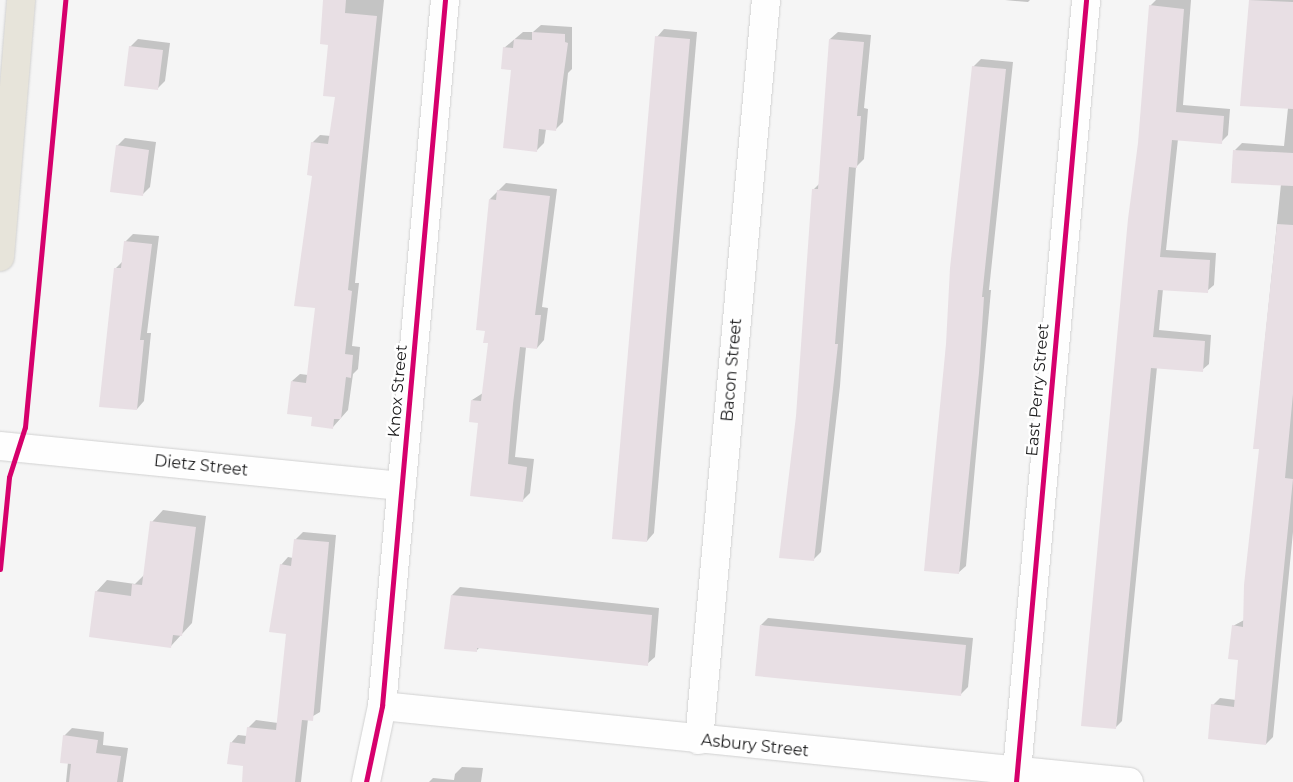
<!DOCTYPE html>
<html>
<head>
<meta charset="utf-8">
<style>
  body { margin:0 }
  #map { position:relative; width:1293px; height:782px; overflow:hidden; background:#f5f5f5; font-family:Montserrat,sans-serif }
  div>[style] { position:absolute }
  .shadow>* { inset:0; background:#0003 }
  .building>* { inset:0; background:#e8dfe4 }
  .roads { filter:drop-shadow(0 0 1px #d1d1d1) drop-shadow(0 0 1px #d1d1d1) }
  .minor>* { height:28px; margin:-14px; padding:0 14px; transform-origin:14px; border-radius:14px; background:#fefefe }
  .major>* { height:28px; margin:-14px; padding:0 14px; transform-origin:14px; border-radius:14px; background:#e7e4da }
  .cycleway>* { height:5px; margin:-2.5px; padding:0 2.5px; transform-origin:2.5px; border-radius:2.5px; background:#d6006c }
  span { translate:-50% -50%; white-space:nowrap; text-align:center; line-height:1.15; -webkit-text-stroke:4.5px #fff; paint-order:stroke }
  .street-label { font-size:16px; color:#1a1a1b }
</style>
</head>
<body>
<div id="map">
  <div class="shadow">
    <div style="clip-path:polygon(324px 0,384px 0,355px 283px,359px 283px,352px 346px,360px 347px,358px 369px,353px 374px,348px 410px,333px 427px,314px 416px,292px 381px,300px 374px,308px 375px,316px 307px,312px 143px,320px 135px,331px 136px,336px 96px)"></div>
    <div style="clip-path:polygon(1005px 0,1030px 0,1028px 2px)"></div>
    <div style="clip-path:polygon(1156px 0,1191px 0,1183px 105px,1230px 109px,1228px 135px,1221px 142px,1178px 139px,1166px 250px,1216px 253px,1214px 285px,1207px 291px,1163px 289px,1159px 330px,1211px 335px,1209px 364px,1202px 370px,1157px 367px,1122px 721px,1115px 728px,1140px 143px,1150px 6px)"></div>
    <div style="clip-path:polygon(1250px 0,1293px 0,1293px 532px,1273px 737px,1266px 744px,1213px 705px,1220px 698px,1236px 700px,1239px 659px,1233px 626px,1244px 620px,1261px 448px,1254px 448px,1281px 184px,1235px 150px,1242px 143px,1284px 146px,1288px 108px,1242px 105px)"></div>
    <div style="clip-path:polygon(541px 25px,572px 27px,572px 69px,568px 73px,563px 122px,555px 130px,546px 129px,544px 143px,537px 150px,504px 48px,523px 32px,533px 32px)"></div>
    <div style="clip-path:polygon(664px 29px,697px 32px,654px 533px,647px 541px,657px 37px)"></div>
    <div style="clip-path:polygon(838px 32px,871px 35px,864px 108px,868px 109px,864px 159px,856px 167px,840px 386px,821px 552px,813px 560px,797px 416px,814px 189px,820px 183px,830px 39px)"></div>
    <div style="clip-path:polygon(138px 39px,170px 43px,165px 81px,157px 89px,130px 47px)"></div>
    <div style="clip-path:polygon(981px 59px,1013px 62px,989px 290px,991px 290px,966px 566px,958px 573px,973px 67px)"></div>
    <div style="clip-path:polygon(125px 138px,156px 142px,150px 187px,142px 195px,117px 146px)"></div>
    <div style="clip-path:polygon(506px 183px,557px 189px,542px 307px,548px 308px,544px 340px,537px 348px,526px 347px,515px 457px,534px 459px,530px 493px,522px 501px,479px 422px,472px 400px,483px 393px,489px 342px,486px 329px,490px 199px)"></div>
    <div style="clip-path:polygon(133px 234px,159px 236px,147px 333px,151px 333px,144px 401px,137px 409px,116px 268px,124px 260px,125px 242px)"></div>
    <div style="clip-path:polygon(163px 510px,206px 516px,192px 623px,171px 646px,96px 592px,107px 580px,135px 584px,145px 574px,152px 522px)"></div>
    <div style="clip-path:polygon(303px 532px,336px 535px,320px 712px,308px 719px,301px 782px,243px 782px,244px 765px,231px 743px,238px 735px,247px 736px,248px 728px,256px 720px,278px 723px,287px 633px,281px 565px,288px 557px,293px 558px,295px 540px)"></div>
    <div style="clip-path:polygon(460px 587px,659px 608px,655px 657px,647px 664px,480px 647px,476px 651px,452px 595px)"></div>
    <div style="clip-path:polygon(768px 618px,973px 638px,968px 687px,960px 695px,761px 625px)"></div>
    <div style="clip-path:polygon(72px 728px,104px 732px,103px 745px,128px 748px,123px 782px,66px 782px,68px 762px,64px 736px)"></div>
    <div style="clip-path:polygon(462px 767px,483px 768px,481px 782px,429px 782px,433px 778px,454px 780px,455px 774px)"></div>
  </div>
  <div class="building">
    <div style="clip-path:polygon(323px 0,346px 0,345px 13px,377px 16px,348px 290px,352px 291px,345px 354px,353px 355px,351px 378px,346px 377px,341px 419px,334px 419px,333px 429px,311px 426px,312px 417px,287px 414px,291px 381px,306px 383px,315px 308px,294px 306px,312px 176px,307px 175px,311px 142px,328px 144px,335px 97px,323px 96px,328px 45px,320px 44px)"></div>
    <div style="clip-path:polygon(1249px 0,1293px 2px,1293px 109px,1240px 106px)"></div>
    <div style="clip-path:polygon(1149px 5px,1184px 9px,1176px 112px,1224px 116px,1222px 144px,1172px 140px,1160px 257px,1210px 260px,1208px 293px,1158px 290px,1153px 337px,1205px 341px,1203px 372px,1151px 368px,1116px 729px,1081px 726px,1128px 219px,1138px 143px)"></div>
    <div style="clip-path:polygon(532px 32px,565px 34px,565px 42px,568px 43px,556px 131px,539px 129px,537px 152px,503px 148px,511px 70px,501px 69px,503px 47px,513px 48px,514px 39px,532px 40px)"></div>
    <div style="clip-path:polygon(655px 36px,690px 39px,647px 542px,612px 539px)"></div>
    <div style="clip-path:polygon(829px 39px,864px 42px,857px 116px,861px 116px,857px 168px,849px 167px,835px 344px,838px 344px,814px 561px,779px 558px,796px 416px,812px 189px,818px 189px)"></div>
    <div style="clip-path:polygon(129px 46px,163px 50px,158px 90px,124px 86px)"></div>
    <div style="clip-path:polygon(972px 66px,1006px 69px,982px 297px,984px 297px,979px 373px,959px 574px,924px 571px,946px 344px,950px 268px)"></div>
    <div style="clip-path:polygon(116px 145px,149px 150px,143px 196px,110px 192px)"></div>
    <div style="clip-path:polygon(1233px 150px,1293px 153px,1293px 186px,1231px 183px)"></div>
    <div style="clip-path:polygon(497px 190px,550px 196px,535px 315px,541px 315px,537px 349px,520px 347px,513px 404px,508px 464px,527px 467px,523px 502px,470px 496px,478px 423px,469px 422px,471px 400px,481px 401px,488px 343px,483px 343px,485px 331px,476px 330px,489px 199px,496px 200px)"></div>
    <div style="clip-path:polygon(1277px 224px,1293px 225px,1293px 394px,1285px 478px,1293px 479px,1266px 745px,1208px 739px,1211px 704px,1234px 707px,1238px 660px,1228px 659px,1232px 625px,1243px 627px,1244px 585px,1259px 449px,1253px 449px)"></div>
    <div style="clip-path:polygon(124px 241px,152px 244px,140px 340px,144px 340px,137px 410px,99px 407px,114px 268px,121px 268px)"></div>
    <div style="clip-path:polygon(150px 521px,196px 527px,182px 636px,173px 635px,171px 648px,89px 637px,95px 591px,131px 596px,132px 584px,142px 585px)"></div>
    <div style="clip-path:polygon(294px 539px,329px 542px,313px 721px,302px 720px,295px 782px,242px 782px,243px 766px,227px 764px,230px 742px,245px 744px,247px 727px,276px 730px,286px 634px,269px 632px,280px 564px,291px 566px)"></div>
    <div style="clip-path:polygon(451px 595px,652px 615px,648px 666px,477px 648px,477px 652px,444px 649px)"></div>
    <div style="clip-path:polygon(760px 625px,966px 645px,961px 696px,755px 676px)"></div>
    <div style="clip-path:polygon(63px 735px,98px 740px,96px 753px,121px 756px,117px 782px,69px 782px,71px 764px,60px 763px)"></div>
  </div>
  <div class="roads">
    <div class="minor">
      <div style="left:0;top:446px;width:404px;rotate:5.7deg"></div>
      <div style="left:382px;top:706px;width:751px;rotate:5.81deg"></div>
      <div style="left:699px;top:740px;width:743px;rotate:-84.83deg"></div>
      <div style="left:366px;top:782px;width:78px;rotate:-78.1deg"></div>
      <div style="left:382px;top:706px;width:709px;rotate:-84.9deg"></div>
      <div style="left:1016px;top:782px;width:785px;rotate:-84.88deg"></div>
    </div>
    <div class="major">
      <div style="left:0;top:257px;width:258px;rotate:-85.3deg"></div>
    </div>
  </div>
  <div class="cycleway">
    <div style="left:0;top:569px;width:92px;rotate:-84.4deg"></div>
    <div style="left:9px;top:477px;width:52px;rotate:-72.3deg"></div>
    <div style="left:25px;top:427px;width:429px;rotate:-84.6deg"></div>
    <div style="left:366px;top:782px;width:78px;rotate:-78.1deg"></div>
    <div style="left:382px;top:706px;width:709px;rotate:-84.9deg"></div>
    <div style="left:1016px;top:782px;width:785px;rotate:-84.88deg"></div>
  </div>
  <div class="street-label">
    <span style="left:732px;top:370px;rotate:-85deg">Bacon Street</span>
    <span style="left:1038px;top:390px;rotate:-85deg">East Perry Street</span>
    <span style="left:398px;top:391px;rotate:-85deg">Knox Street</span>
    <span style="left:201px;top:466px;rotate:6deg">Dietz Street</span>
    <span style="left:755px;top:746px;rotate:6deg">Asbury Street</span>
  </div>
</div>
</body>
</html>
